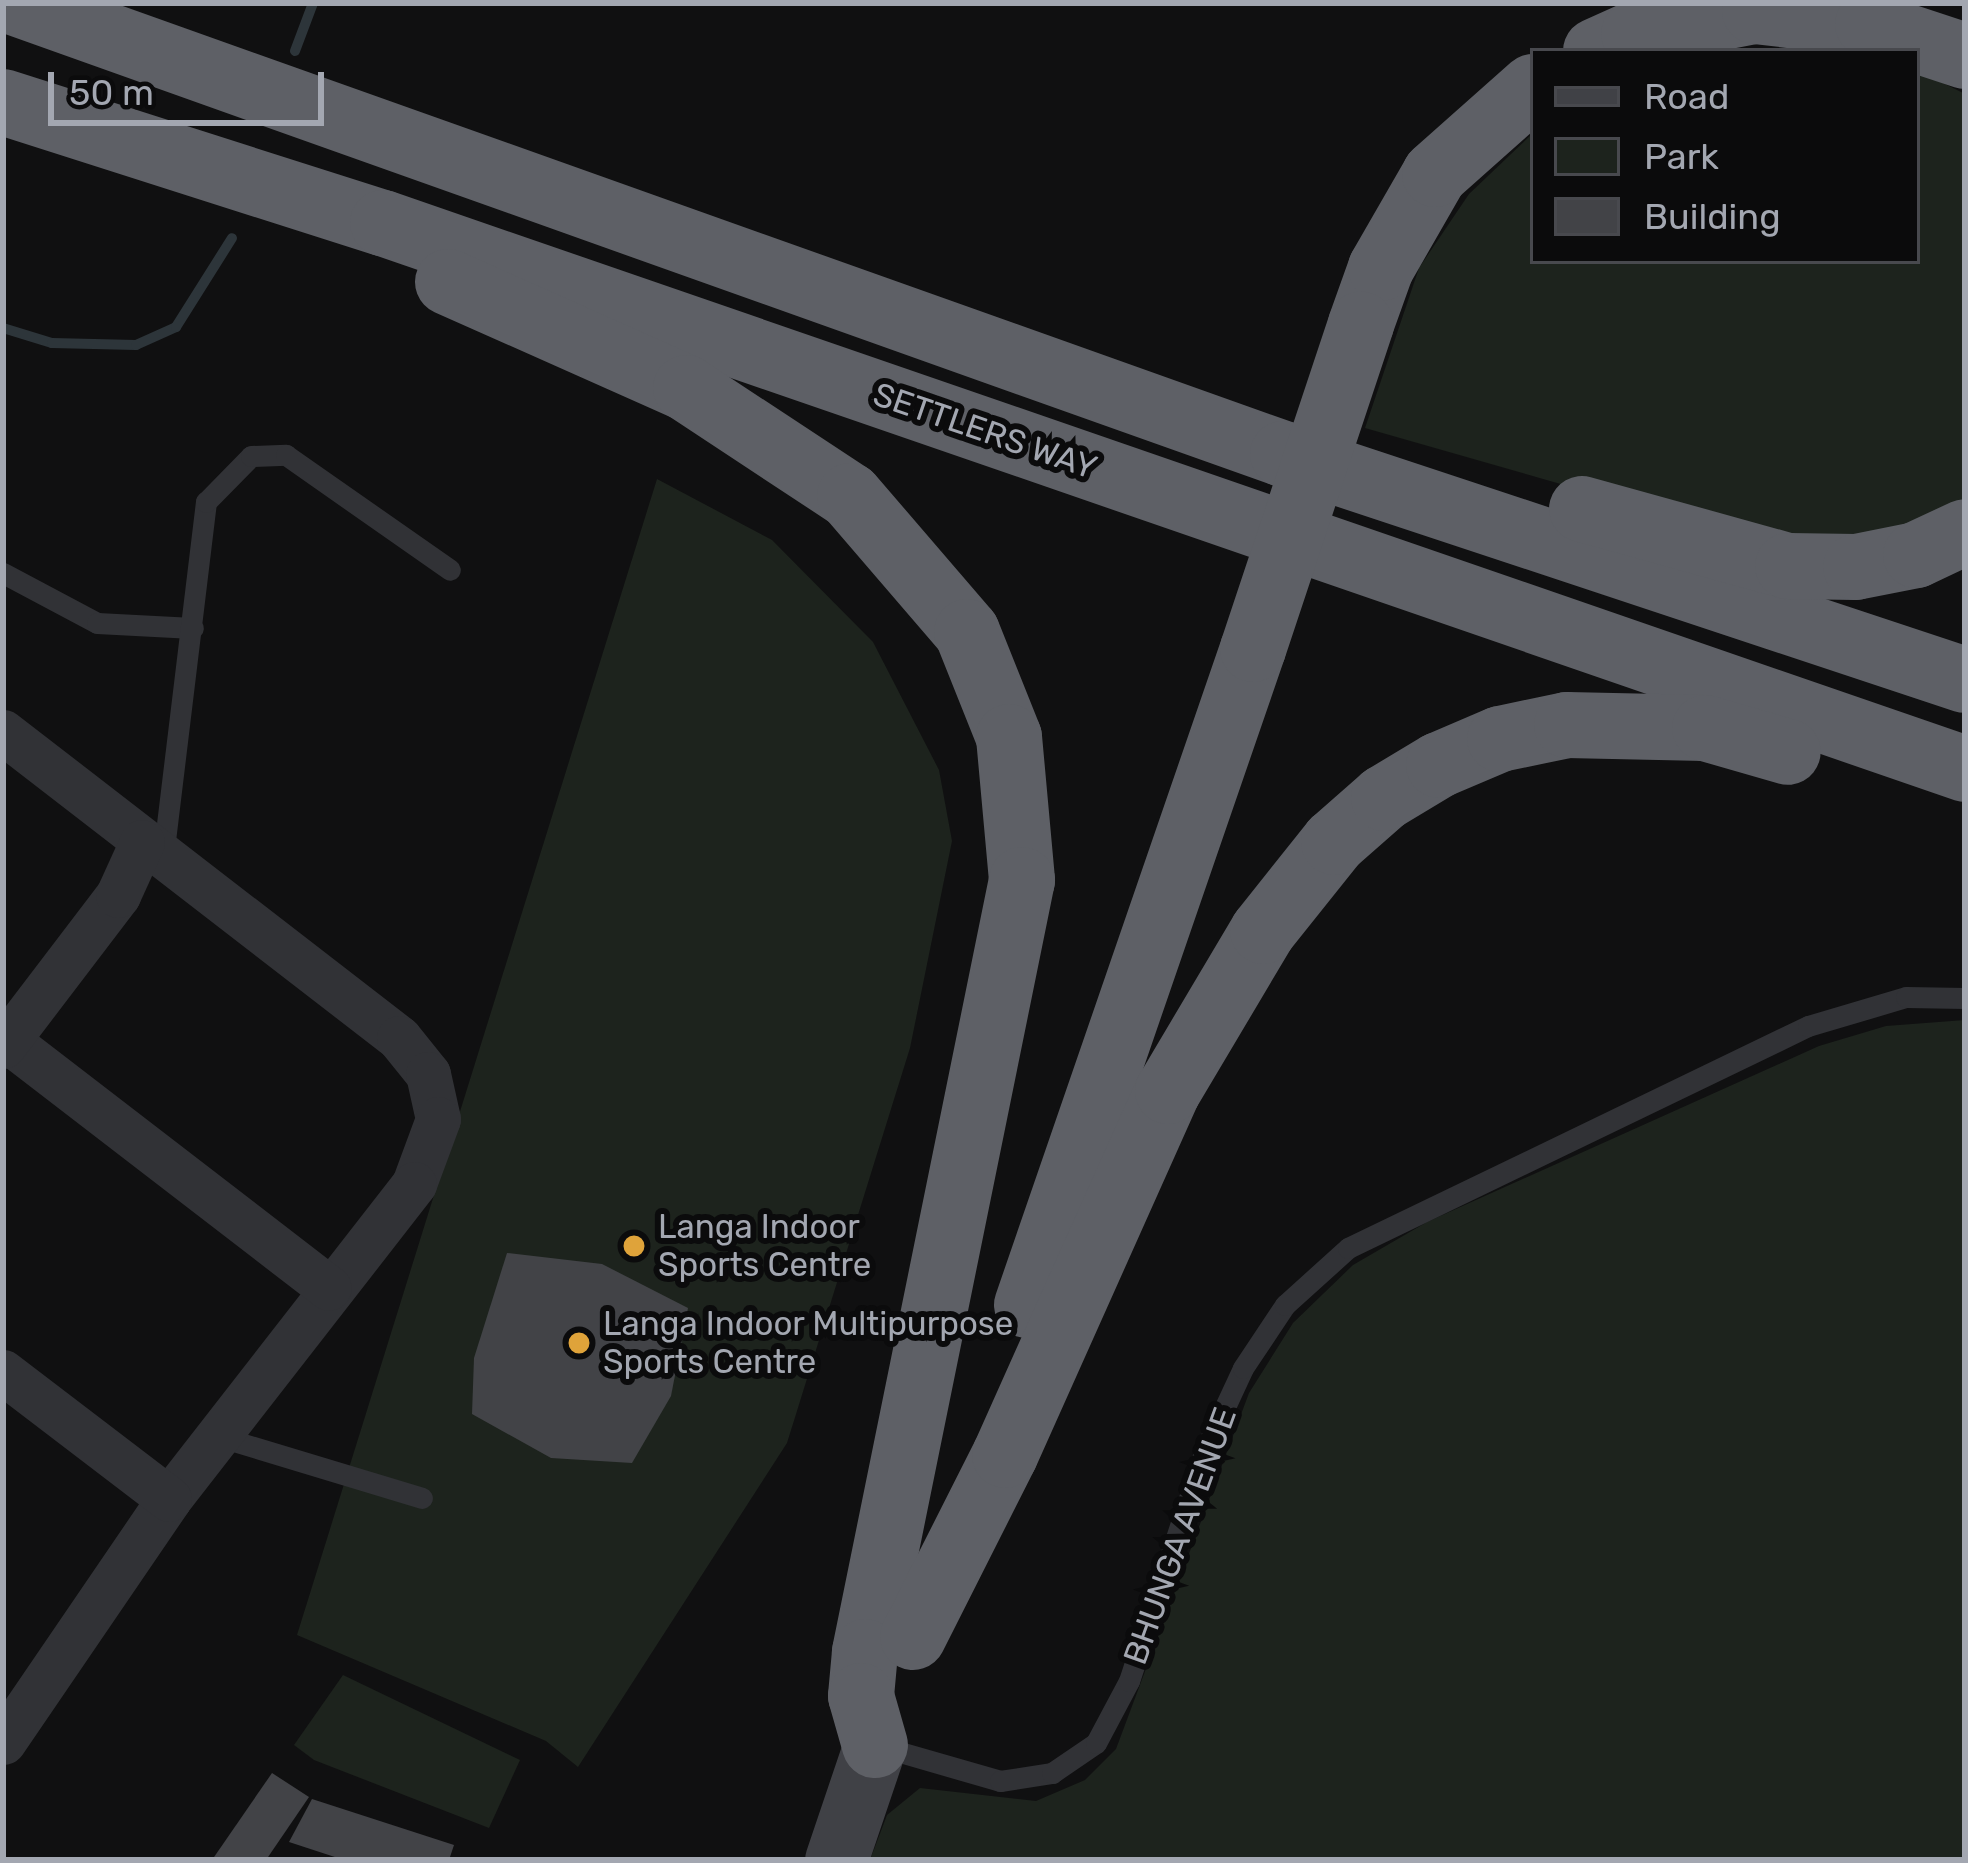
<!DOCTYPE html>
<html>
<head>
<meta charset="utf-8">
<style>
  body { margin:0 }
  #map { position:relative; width:1968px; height:1863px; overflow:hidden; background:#101011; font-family:Rubik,sans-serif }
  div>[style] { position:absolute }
  .green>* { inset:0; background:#1d231d }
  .stream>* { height:10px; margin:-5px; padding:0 5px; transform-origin:5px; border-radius:5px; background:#2d353a }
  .building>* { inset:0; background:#424347 }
  .lane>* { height:21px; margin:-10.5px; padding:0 10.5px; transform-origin:10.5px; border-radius:10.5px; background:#313236 }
  .street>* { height:45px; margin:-22.5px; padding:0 22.5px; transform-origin:22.5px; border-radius:22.5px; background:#313236 }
  .secondary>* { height:63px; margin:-31.5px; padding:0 31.5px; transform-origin:31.5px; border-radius:31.5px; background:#404146 }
  .highway>* { height:66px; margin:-33px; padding:0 33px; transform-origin:33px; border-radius:33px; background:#5e6066 }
  .highway-bridge>* { height:66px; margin:-33px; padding:0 33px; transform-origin:33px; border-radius:33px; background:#5e6066 }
  .dots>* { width:33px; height:33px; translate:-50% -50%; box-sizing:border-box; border:6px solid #0b0b0c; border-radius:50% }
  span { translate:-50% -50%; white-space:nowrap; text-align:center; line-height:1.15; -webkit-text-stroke:12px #0b0b0c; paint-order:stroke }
  .street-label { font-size:33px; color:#a3a7b1 }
  .poi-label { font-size:33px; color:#a3a7b1 }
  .left { translate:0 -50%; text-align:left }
  .frame { position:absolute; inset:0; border:6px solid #a3a7b1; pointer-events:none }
  .legend { position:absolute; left:1530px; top:48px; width:390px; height:216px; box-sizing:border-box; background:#0b0b0c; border:3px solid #48494e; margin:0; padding:15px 21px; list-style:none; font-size:36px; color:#a3a7b1 }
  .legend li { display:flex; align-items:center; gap:24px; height:60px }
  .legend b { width:60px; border:3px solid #48494e }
  .scale { position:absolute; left:48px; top:72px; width:276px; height:54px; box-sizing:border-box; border:6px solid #a3a7b1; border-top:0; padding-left:15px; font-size:36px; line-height:42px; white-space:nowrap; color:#a3a7b1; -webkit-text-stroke:9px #0b0b0c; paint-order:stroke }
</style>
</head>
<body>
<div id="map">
  <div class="green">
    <div style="clip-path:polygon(1917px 70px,1965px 94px,1965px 513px,1923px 534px,1763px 542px,1365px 428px,1419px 268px,1469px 194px,1533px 133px,1533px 261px,1917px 261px)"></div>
    <div style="clip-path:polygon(657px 479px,772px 540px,873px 642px,939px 770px,952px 841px,910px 1048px,787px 1443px,578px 1767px,546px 1741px,297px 1635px)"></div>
    <div style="clip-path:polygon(1965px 1020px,1965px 1860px,870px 1860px,887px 1815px,920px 1788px,1036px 1801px,1085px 1780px,1116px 1749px,1249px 1393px,1293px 1323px,1353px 1265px,1427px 1222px,1819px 1046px,1886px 1026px)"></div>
    <div style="clip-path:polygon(343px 1675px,520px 1760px,489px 1828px,314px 1760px,294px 1745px)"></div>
  </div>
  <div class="stream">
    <div style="left:295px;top:51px;width:51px;rotate:-69.4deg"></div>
    <div style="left:3px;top:328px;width:51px;rotate:17deg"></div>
    <div style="left:52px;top:343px;width:84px;rotate:1.4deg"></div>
    <div style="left:136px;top:345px;width:44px;rotate:-24.2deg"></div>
    <div style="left:176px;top:327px;width:105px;rotate:-57.8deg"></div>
  </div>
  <div class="building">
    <div style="clip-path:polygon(507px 1253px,602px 1264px,688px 1308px,671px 1396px,632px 1463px,551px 1458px,472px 1414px,474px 1358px)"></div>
    <div style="clip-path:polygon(272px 1773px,309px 1797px,266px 1860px,212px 1860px)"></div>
    <div style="clip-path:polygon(312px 1799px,454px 1845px,449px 1860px,344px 1860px,289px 1842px)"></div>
  </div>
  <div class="lane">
    <div style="left:3px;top:573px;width:106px;rotate:28deg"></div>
    <div style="left:97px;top:623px;width:96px;rotate:3deg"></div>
    <div style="left:163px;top:857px;width:358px;rotate:-83.1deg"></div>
    <div style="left:206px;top:502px;width:64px;rotate:-45.6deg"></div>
    <div style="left:251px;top:456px;width:35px;rotate:-2deg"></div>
    <div style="left:286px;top:455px;width:200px;rotate:35deg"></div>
    <div style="left:217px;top:1436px;width:214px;rotate:16.8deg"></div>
    <div style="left:879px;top:1746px;width:126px;rotate:16.1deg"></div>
    <div style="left:1000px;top:1781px;width:53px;rotate:-8.7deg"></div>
    <div style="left:1052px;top:1773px;width:53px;rotate:-34.3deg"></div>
    <div style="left:1096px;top:1743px;width:70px;rotate:-62deg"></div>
    <div style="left:1129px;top:1681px;width:243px;rotate:-71.8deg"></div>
    <div style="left:1205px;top:1450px;width:90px;rotate:-65.1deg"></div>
    <div style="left:1243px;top:1368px;width:76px;rotate:-56.3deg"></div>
    <div style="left:1285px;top:1305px;width:85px;rotate:-42.1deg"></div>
    <div style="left:1348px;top:1248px;width:511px;rotate:-25.76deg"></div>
    <div style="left:1808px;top:1026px;width:102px;rotate:-16.5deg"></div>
    <div style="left:1906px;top:997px;width:59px;rotate:1deg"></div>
  </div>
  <div class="street">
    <div style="left:3px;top:732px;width:500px;rotate:37.69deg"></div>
    <div style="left:399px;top:1038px;width:46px;rotate:51.1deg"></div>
    <div style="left:428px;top:1074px;width:46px;rotate:77.5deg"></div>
    <div style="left:438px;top:1119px;width:69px;rotate:110.3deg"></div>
    <div style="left:414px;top:1184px;width:399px;rotate:127.9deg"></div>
    <div style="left:169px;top:1499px;width:294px;rotate:124.3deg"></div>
    <div style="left:3px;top:1037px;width:411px;rotate:37.6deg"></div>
    <div style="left:3px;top:1046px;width:190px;rotate:-52.7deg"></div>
    <div style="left:118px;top:895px;width:58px;rotate:-65.6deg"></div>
    <div style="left:3px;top:1372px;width:209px;rotate:37.4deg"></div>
  </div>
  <div class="secondary">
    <div style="left:836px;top:1860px;width:121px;rotate:-71.3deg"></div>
  </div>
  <div class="highway">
    <div style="left:16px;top:3px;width:1345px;rotate:19.59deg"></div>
    <div style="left:1283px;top:454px;width:718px;rotate:18.33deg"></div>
    <div style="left:1596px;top:51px;width:42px;rotate:-24.1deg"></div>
    <div style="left:1634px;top:34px;width:123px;rotate:-10.8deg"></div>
    <div style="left:1755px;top:11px;width:114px;rotate:6.6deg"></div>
    <div style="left:1868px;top:24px;width:102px;rotate:18.3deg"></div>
    <div style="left:3px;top:102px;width:399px;rotate:17.7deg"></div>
    <div style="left:383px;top:223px;width:1674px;rotate:19.04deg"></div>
    <div style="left:448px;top:282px;width:261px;rotate:24deg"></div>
    <div style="left:686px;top:388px;width:196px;rotate:33.4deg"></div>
    <div style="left:850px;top:496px;width:179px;rotate:49.3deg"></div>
    <div style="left:967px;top:632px;width:113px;rotate:68.2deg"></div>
    <div style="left:1009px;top:737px;width:144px;rotate:84.8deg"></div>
    <div style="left:1022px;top:880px;width:788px;rotate:101.5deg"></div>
    <div style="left:865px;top:1652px;width:44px;rotate:95.2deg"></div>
    <div style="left:861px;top:1696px;width:51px;rotate:74.1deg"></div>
    <div style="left:1361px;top:324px;width:59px;rotate:-70.3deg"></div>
    <div style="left:1381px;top:268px;width:108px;rotate:-60.1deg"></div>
    <div style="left:1435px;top:174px;width:131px;rotate:-41.6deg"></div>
    <div style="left:1582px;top:509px;width:214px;rotate:15.5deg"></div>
    <div style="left:1788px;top:566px;width:68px;rotate:0.8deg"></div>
    <div style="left:1856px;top:567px;width:61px;rotate:-11.3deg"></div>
    <div style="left:1916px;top:555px;width:54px;rotate:-25.1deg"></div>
    <div style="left:1027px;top:1305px;width:694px;rotate:-70.99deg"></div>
    <div style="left:913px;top:1637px;width:204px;rotate:-63.2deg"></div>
    <div style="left:1005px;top:1455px;width:399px;rotate:-65.9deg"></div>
    <div style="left:1168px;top:1091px;width:186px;rotate:-59.3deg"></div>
    <div style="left:1263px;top:931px;width:114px;rotate:-51.4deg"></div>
    <div style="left:1334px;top:842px;width:67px;rotate:-41.3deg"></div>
    <div style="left:1384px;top:798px;width:64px;rotate:-31deg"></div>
    <div style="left:1439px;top:765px;width:66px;rotate:-23.1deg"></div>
    <div style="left:1500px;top:739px;width:68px;rotate:-11.8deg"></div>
    <div style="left:1567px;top:725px;width:138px;rotate:1.2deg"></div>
    <div style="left:1705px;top:728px;width:86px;rotate:16.1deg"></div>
  </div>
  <div class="highway-bridge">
    <div style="left:1253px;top:649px;width:342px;rotate:-71.6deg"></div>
  </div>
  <div class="dots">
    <div style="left:634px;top:1246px;background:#dfa33a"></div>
    <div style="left:579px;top:1343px;background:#dfa33a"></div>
  </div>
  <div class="street-label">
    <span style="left:985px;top:431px;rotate:19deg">SETTLERS WAY</span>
    <span style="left:1180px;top:1536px;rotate:-70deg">BHUNGA AVENUE</span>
  </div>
  <div class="poi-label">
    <span class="left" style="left:658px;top:1246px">Langa Indoor<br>Sports Centre</span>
    <span class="left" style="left:603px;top:1343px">Langa Indoor Multipurpose<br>Sports Centre</span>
  </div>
  <div class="frame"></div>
  <ul class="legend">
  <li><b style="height:15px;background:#404146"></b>Road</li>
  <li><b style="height:33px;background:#1d231d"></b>Park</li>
  <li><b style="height:33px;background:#424347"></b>Building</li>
  </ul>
  <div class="scale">50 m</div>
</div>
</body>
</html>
